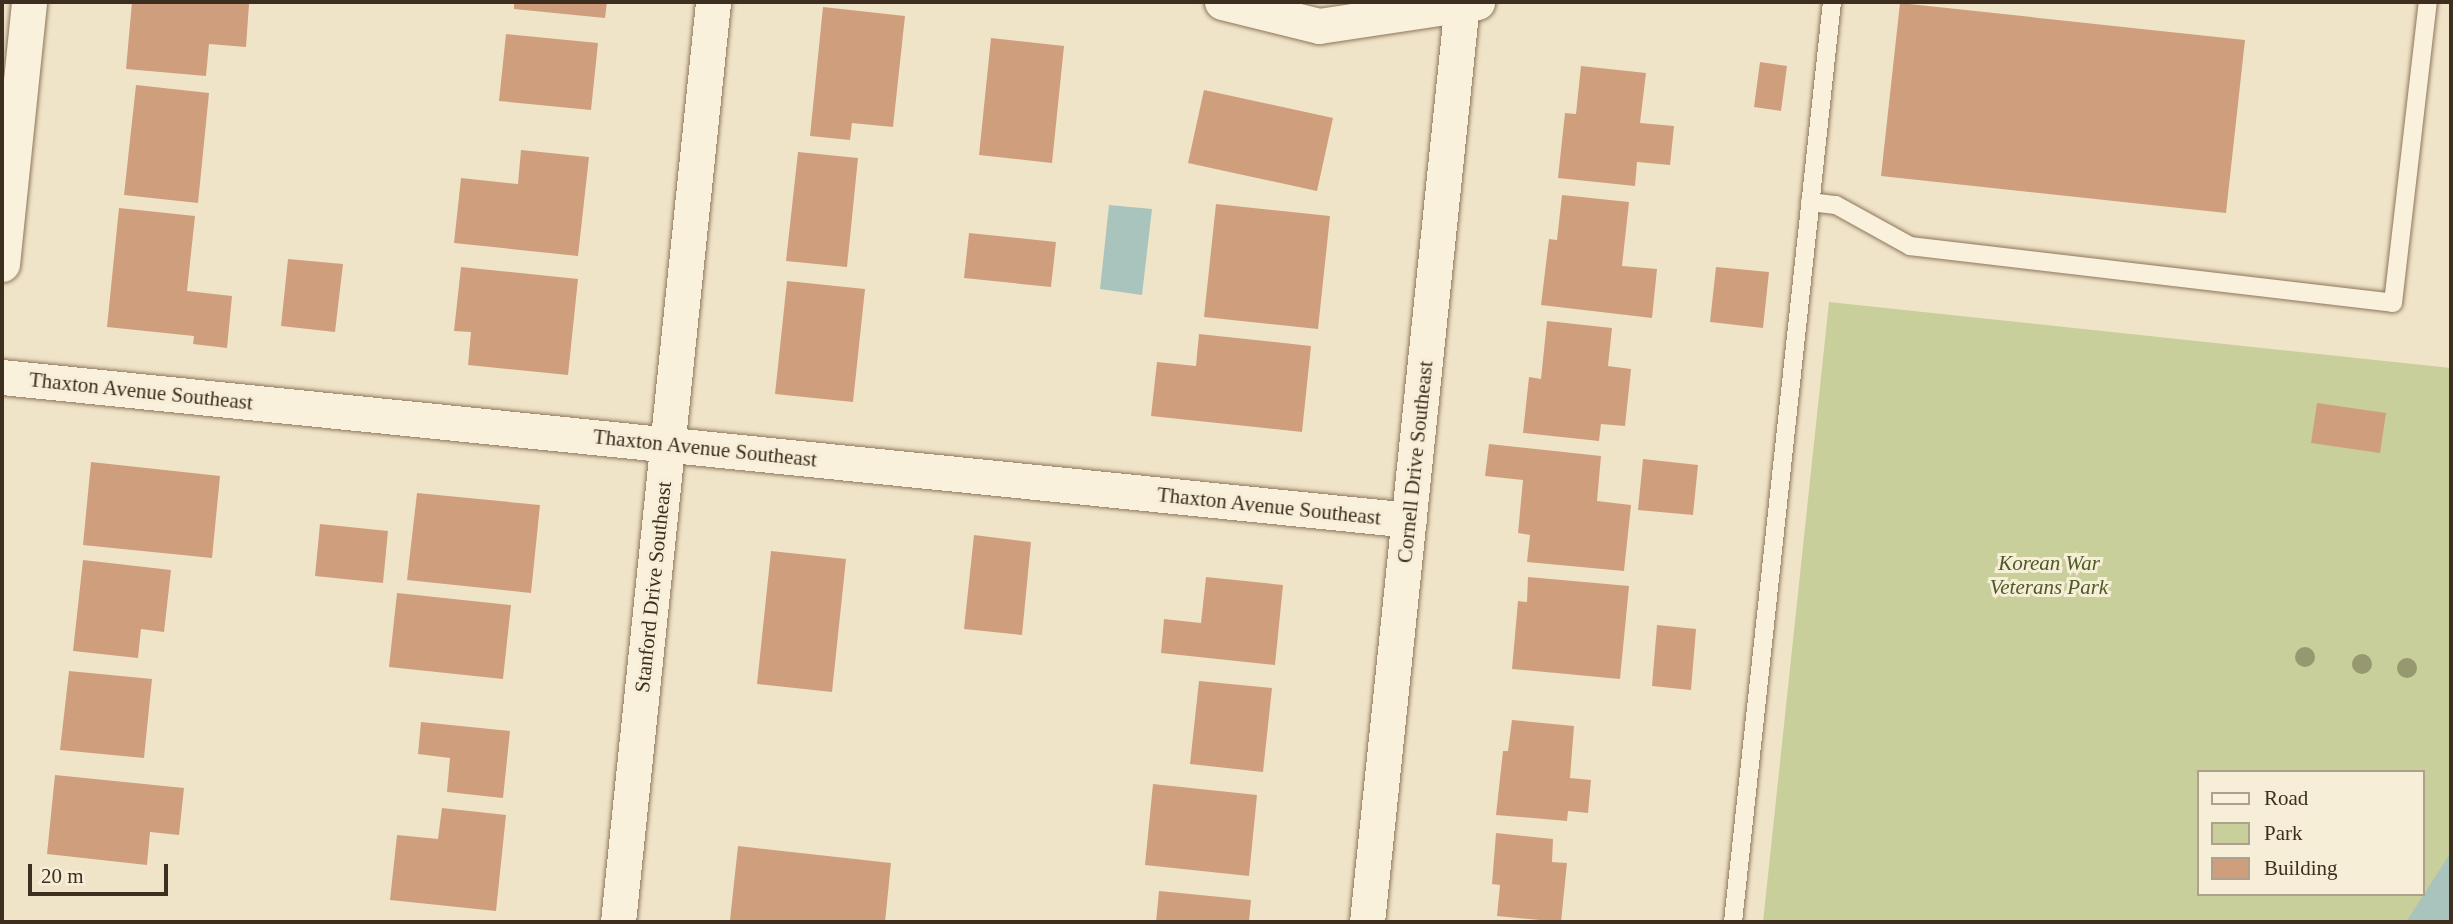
<!DOCTYPE html>
<html>
<head>
<meta charset="utf-8">
<style>
  body { margin:0 }
  #map { position:relative; width:2453px; height:924px; overflow:hidden; background:#f0e4c8; font-family:Georgia,serif }
  div>[style] { position:absolute }
  .green>* { inset:0; background:#c9cf9b }
  .water>* { inset:0; background:#a9c4bc }
  .building>* { inset:0; background:#cf9f7d }
  .roads { filter:drop-shadow(0 0 2px #8d765c) drop-shadow(0 0 2px #8d765c) }
  .service>* { height:18px; margin:-9px; padding:0 9px; transform-origin:9px; border-radius:9px; background:#faf1dc }
  .minor>* { height:35px; margin:-17.5px; padding:0 17.5px; transform-origin:17.5px; border-radius:17.5px; background:#faf1dc }
  .trees>* { width:20px; height:20px; margin:-10px; border-radius:50%; background:#96986f }
  span { translate:-50% -50%; white-space:nowrap; text-align:center; line-height:1.15; -webkit-text-stroke:6px #f7eed8; paint-order:stroke }
  .street-label { font-size:21px; color:#3d2e20 }
  .park-label { font-size:21px; color:#4d5a26; font-style:italic }
  .frame { position:absolute; inset:0; border:4px solid #3d2e20; pointer-events:none }
  .legend { position:absolute; left:2197px; top:770px; width:228px; height:126px; box-sizing:border-box; background:#f7eed8; border:2px solid #ada18e; margin:0; padding:9px 12px; list-style:none; font-size:21px; color:#3d2e20 }
  .legend li { display:flex; align-items:center; gap:14px; height:35px }
  .legend b { width:35px; border:2px solid #ada18e }
  .scale { position:absolute; left:28px; top:864px; width:140px; height:32px; box-sizing:border-box; border:4px solid #3d2e20; border-top:0; padding-left:9px; font-size:21px; line-height:24px; white-space:nowrap; color:#3d2e20; -webkit-text-stroke:5px #f7eed8; paint-order:stroke }
</style>
</head>
<body>
<div id="map">
  <div class="green">
    <div style="clip-path:polygon(evenodd,1829px 302px,2451px 368px,2451px 922px,1763px 922px,1829px 302px,2199px 772px,2423px 772px,2423px 894px,2199px 894px,2199px 772px)"></div>
  </div>
  <div class="water">
    <div style="clip-path:polygon(1109px 205px,1152px 209px,1142px 295px,1100px 289px)"></div>
    <div style="clip-path:polygon(2451px 852px,2451px 922px,2406px 922px)"></div>
  </div>
  <div class="building">
    <div style="clip-path:polygon(132px 2px,249px 4px,246px 47px,209px 44px,206px 76px,126px 69px)"></div>
    <div style="clip-path:polygon(514px 2px,607px 2px,605px 18px,514px 9px)"></div>
    <div style="clip-path:polygon(1900px 3px,2245px 40px,2226px 213px,1881px 176px)"></div>
    <div style="clip-path:polygon(823px 7px,905px 16px,893px 127px,852px 123px,850px 140px,810px 136px)"></div>
    <div style="clip-path:polygon(506px 34px,598px 43px,591px 110px,499px 101px)"></div>
    <div style="clip-path:polygon(991px 38px,1064px 46px,1052px 163px,979px 155px)"></div>
    <div style="clip-path:polygon(1760px 62px,1787px 66px,1781px 111px,1754px 107px)"></div>
    <div style="clip-path:polygon(1581px 66px,1646px 73px,1640px 123px,1674px 126px,1670px 165px,1637px 162px,1635px 186px,1558px 178px,1565px 113px,1576px 114px)"></div>
    <div style="clip-path:polygon(136px 85px,209px 93px,198px 203px,124px 195px)"></div>
    <div style="clip-path:polygon(1204px 90px,1333px 118px,1317px 191px,1188px 163px)"></div>
    <div style="clip-path:polygon(521px 150px,589px 157px,578px 256px,454px 243px,461px 178px,518px 184px)"></div>
    <div style="clip-path:polygon(798px 152px,858px 158px,847px 267px,786px 261px)"></div>
    <div style="clip-path:polygon(1562px 195px,1629px 202px,1622px 266px,1657px 269px,1652px 318px,1541px 305px,1549px 239px,1557px 240px)"></div>
    <div style="clip-path:polygon(1216px 204px,1330px 216px,1318px 329px,1204px 317px)"></div>
    <div style="clip-path:polygon(119px 208px,195px 216px,187px 291px,232px 296px,227px 348px,193px 344px,194px 336px,107px 327px)"></div>
    <div style="clip-path:polygon(969px 233px,1056px 242px,1051px 287px,964px 278px)"></div>
    <div style="clip-path:polygon(288px 259px,343px 264px,335px 332px,281px 326px)"></div>
    <div style="clip-path:polygon(461px 267px,578px 279px,568px 375px,468px 365px,471px 332px,454px 331px)"></div>
    <div style="clip-path:polygon(1716px 267px,1769px 272px,1763px 328px,1710px 322px)"></div>
    <div style="clip-path:polygon(787px 281px,865px 289px,853px 402px,775px 394px)"></div>
    <div style="clip-path:polygon(1547px 321px,1612px 328px,1608px 366px,1631px 369px,1625px 426px,1601px 424px,1599px 441px,1523px 433px,1529px 377px,1541px 379px)"></div>
    <div style="clip-path:polygon(1199px 334px,1311px 346px,1302px 432px,1151px 416px,1157px 362px,1196px 366px)"></div>
    <div style="clip-path:polygon(2317px 403px,2386px 413px,2380px 453px,2311px 443px)"></div>
    <div style="clip-path:polygon(1489px 444px,1601px 456px,1597px 501px,1631px 505px,1624px 571px,1527px 562px,1530px 535px,1518px 533px,1523px 480px,1485px 476px)"></div>
    <div style="clip-path:polygon(1643px 459px,1698px 465px,1693px 515px,1638px 510px)"></div>
    <div style="clip-path:polygon(91px 462px,220px 476px,212px 558px,83px 545px)"></div>
    <div style="clip-path:polygon(417px 493px,540px 505px,531px 593px,407px 580px)"></div>
    <div style="clip-path:polygon(320px 524px,388px 531px,383px 583px,315px 576px)"></div>
    <div style="clip-path:polygon(974px 535px,1031px 542px,1022px 635px,964px 629px)"></div>
    <div style="clip-path:polygon(771px 551px,846px 559px,832px 692px,757px 684px)"></div>
    <div style="clip-path:polygon(83px 560px,171px 570px,164px 632px,141px 629px,138px 658px,73px 651px)"></div>
    <div style="clip-path:polygon(1206px 577px,1283px 585px,1275px 665px,1161px 653px,1164px 619px,1201px 623px)"></div>
    <div style="clip-path:polygon(1528px 577px,1629px 586px,1620px 679px,1512px 669px,1518px 601px,1527px 602px)"></div>
    <div style="clip-path:polygon(397px 593px,511px 605px,503px 679px,389px 667px)"></div>
    <div style="clip-path:polygon(1657px 625px,1696px 629px,1691px 690px,1652px 686px)"></div>
    <div style="clip-path:polygon(69px 671px,152px 679px,144px 758px,60px 750px)"></div>
    <div style="clip-path:polygon(1199px 681px,1272px 688px,1263px 772px,1190px 764px)"></div>
    <div style="clip-path:polygon(1512px 720px,1574px 726px,1570px 778px,1591px 780px,1588px 813px,1568px 811px,1567px 821px,1496px 815px,1503px 751px,1508px 751px)"></div>
    <div style="clip-path:polygon(421px 722px,510px 731px,503px 798px,447px 792px,450px 758px,418px 754px)"></div>
    <div style="clip-path:polygon(55px 775px,184px 788px,179px 835px,150px 832px,147px 865px,47px 854px)"></div>
    <div style="clip-path:polygon(1153px 784px,1257px 795px,1249px 876px,1145px 865px)"></div>
    <div style="clip-path:polygon(442px 808px,506px 815px,496px 911px,390px 900px,397px 835px,438px 839px)"></div>
    <div style="clip-path:polygon(1496px 833px,1553px 839px,1552px 862px,1567px 863px,1561px 922px,1497px 916px,1500px 885px,1492px 884px)"></div>
    <div style="clip-path:polygon(738px 846px,891px 863px,885px 922px,730px 920px)"></div>
    <div style="clip-path:polygon(1159px 891px,1251px 900px,1249px 922px,1156px 922px)"></div>
  </div>
  <div class="roads">
    <div class="service">
      <div style="left:1810px;top:202px;width:26px;rotate:7deg"></div>
      <div style="left:1836px;top:205px;width:85px;rotate:29deg"></div>
      <div style="left:1910px;top:246px;width:486px;rotate:6.7deg"></div>
      <div style="left:2393px;top:303px;width:303px;rotate:-83.4deg"></div>
      <div style="left:1733px;top:922px;width:925px;rotate:-83.86deg"></div>
    </div>
    <div class="minor">
      <div style="left:1222px;top:2px;width:100px;rotate:13.9deg"></div>
      <div style="left:1319px;top:26px;width:160px;rotate:-8.6deg"></div>
      <div style="left:2px;top:264px;width:263px;rotate:-84.1deg"></div>
      <div style="left:2px;top:377px;width:1414px;rotate:5.8deg"></div>
      <div style="left:618px;top:922px;width:925px;rotate:-84.1deg"></div>
      <div style="left:1367px;top:922px;width:925px;rotate:-84.1deg"></div>
    </div>
  </div>
  <div class="trees">
    <div style="left:2305px;top:657px"></div>
    <div style="left:2362px;top:664px"></div>
    <div style="left:2407px;top:668px"></div>
  </div>
  <div class="street-label">
    <span style="left:141px;top:391px;rotate:6deg">Thaxton Avenue Southeast</span>
    <span style="left:705px;top:448px;rotate:6deg">Thaxton Avenue Southeast</span>
    <span style="left:1415px;top:462px;rotate:-84deg">Cornell Drive Southeast</span>
    <span style="left:1269px;top:506px;rotate:6deg">Thaxton Avenue Southeast</span>
    <span style="left:653px;top:587px;rotate:-84deg">Stanford Drive Southeast</span>
  </div>
  <div class="park-label">
    <span style="left:2049px;top:575px">Korean War<br>Veterans Park</span>
  </div>
  <div class="frame"></div>
  <ul class="legend">
  <li><b style="height:9px;background:#faf1dc"></b>Road</li>
  <li><b style="height:19px;background:#c9cf9b"></b>Park</li>
  <li><b style="height:19px;background:#cf9f7d"></b>Building</li>
  </ul>
  <div class="scale">20 m</div>
</div>
</body>
</html>
